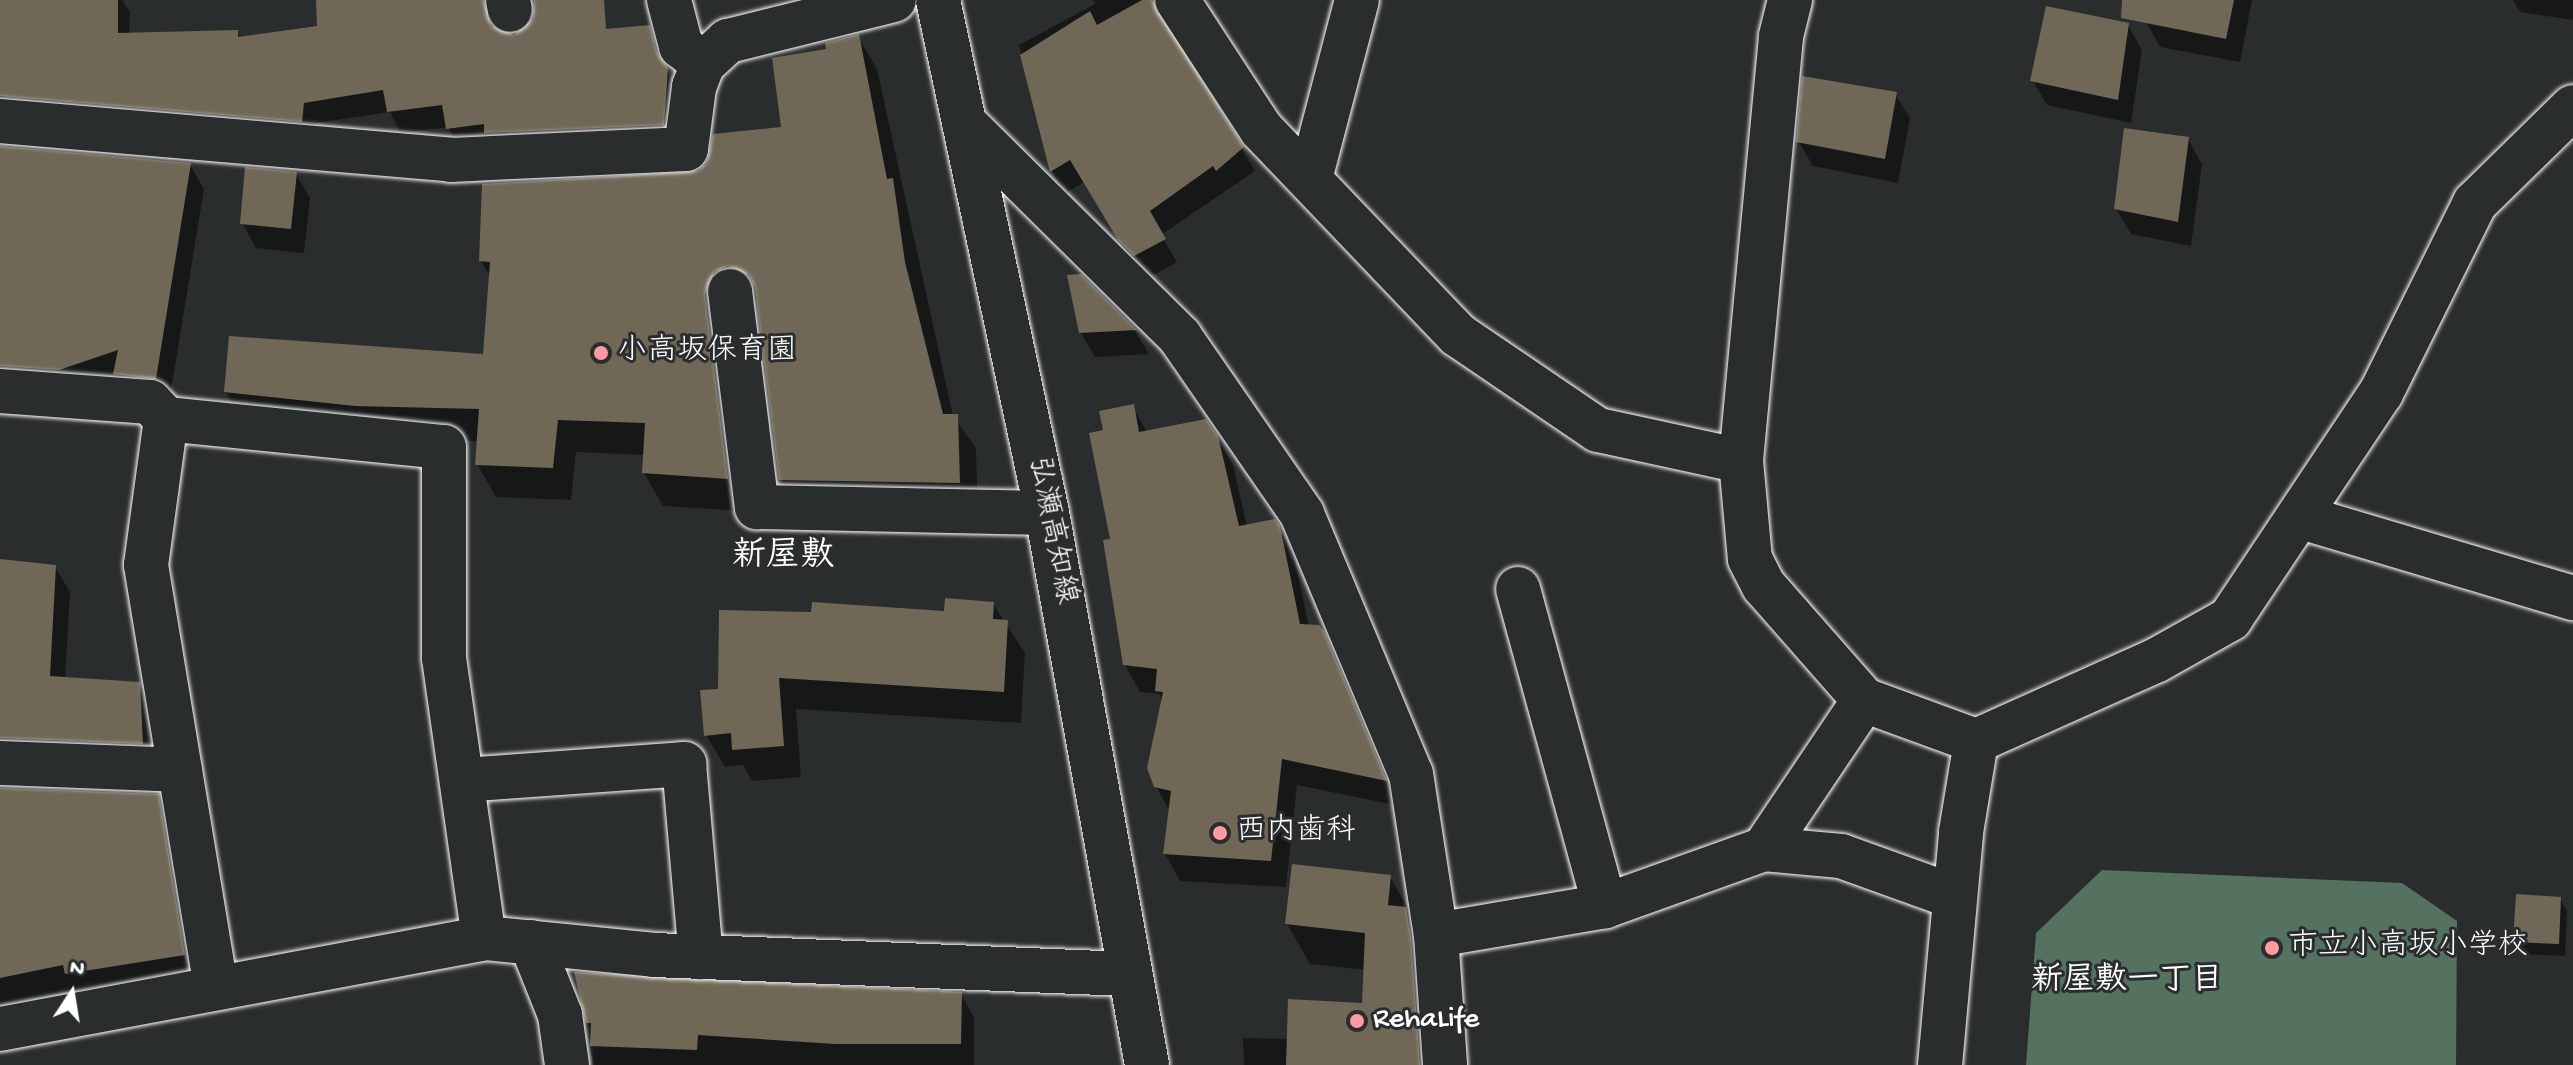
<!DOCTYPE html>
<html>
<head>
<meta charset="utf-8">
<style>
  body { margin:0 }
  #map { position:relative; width:2573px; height:1065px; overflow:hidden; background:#2a2d2e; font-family:"Gochi Hand","Klee One",sans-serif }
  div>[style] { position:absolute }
  .green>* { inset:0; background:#557160 }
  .shadow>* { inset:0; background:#0007 }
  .building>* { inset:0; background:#706757 }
  .roads { filter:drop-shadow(0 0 2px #fff) drop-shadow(0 0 2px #fff) }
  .minor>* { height:44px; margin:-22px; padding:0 22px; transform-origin:22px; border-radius:22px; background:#2a2d2e }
  .secondary>* { height:44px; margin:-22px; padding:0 22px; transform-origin:22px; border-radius:22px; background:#2a2d2e }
  .dots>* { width:22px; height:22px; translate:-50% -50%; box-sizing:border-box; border:4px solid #2a2d2e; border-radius:50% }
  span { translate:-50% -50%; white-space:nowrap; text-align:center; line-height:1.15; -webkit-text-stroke:6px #2a2d2e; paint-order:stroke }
  .poi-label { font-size:30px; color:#fff }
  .left { translate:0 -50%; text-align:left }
  .street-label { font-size:30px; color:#fff }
  .neighbourhood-label { font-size:32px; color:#fff; font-weight:700 }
  .quarter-label { font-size:34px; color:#fff; font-weight:700 }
  .north { position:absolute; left:32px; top:953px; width:80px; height:80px; -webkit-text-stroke:6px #2a2d2e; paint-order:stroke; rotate:12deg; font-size:22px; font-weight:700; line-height:32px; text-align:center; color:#fff }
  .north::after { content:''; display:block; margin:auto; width:28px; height:36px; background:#fff; clip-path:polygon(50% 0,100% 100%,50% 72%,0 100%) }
</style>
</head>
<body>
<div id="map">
  <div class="green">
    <div style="clip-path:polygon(2102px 870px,2402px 883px,2457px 921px,2456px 1065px,2026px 1065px,2036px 933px)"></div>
  </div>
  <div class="shadow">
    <div style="clip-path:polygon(0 0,122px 0,130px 12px,129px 35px,237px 32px,241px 39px,319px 27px,318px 0,487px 0,492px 27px,501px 35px,649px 27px,681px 105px,675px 146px,460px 149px,448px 127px,401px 133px,390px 112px,316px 123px,313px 143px,0 123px)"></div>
    <div style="clip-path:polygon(1093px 0,1155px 0,1255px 171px,1161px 235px,1177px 262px,1148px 278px,1133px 263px,1084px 182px,1065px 194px,1052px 172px,1019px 45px,1095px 4px)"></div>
    <div style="clip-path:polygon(2150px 0,2252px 0,2240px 62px,2160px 47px,2146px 22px)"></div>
    <div style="clip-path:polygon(2513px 0,2573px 0,2573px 20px,2520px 12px)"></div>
    <div style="clip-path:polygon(2128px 25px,2142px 50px,2131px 123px,2047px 105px,2033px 81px)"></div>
    <div style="clip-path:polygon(858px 37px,877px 69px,953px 416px,976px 448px,978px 515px,800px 512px,781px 479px,759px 303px,747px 298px,746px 511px,663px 506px,644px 473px,645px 455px,576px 452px,571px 500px,496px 497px,477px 464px,479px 441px,375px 438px,245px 425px,226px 392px,485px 356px,491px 278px,481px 261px,698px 173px,783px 129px,828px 51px)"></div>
    <div style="clip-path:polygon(1895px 94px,1910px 118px,1898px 183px,1813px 166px,1798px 141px)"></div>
    <div style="clip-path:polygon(2188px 139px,2202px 164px,2191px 246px,2131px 234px,2116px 209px)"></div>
    <div style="clip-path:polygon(0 148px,190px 165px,204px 189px,169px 403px,0 382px)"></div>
    <div style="clip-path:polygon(296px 174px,310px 198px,304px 253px,256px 248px,242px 223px)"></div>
    <div style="clip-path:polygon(1080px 276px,1135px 331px,1149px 354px,1095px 357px,1081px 333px)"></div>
    <div style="clip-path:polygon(1133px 407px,1147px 432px,1216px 437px,1233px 465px,1247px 526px,1278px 527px,1294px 555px,1309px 627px,1322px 632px,1338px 660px,1400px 806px,1297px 785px,1286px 887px,1180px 881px,1165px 854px,1170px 812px,1156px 786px,1163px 701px,1159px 694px,1140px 692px,1125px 665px,1112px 541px,1105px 432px)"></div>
    <div style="clip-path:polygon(0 561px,55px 567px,70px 592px,65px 679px,139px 684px,154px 710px,157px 769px,0 772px)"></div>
    <div style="clip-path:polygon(993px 604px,1025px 653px,1021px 723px,796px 709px,801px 777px,752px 781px,743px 765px,725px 767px,706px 735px,719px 690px,946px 614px)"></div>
    <div style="clip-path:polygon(0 790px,158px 796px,172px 822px,199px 981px,82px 999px,77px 990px,3px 1006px,6px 1022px,0 1023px)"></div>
    <div style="clip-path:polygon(1390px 877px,1413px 917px,1438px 1065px,1244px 1065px,1243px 1038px,1289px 1039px,1364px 1005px,1366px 970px,1310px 964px,1287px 924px)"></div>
    <div style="clip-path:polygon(2560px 899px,2567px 911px,2565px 956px,2522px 954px,2515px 941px)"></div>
    <div style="clip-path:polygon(577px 974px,961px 994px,974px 1018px,974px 1065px,593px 1065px)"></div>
  </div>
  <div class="building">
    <div style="clip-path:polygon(0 0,118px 0,118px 33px,238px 30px,238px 37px,317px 26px,316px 0,484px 0,491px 26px,514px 35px,533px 19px,534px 0,604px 0,606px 29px,650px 25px,657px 52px,668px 68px,664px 125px,484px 133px,484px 124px,446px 129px,442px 105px,387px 112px,383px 90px,304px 103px,302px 122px,0 96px)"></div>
    <div style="clip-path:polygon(1142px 0,1152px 0,1244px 147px,1216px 171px,1213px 166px,1150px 211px,1166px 239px,1134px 256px,1118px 240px,1070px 160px,1050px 172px,1020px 55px,1090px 11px,1097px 25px)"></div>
    <div style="clip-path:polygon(2122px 0,2234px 0,2226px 39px,2121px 18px)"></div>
    <div style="clip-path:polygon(2046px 6px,2129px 23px,2118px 100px,2030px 81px)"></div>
    <div style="clip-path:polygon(859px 34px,887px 179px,893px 178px,905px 262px,943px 414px,958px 414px,960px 483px,779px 480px,755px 288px,749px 275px,728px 266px,714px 272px,705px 294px,728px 479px,642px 473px,645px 423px,558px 420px,553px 468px,475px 465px,479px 409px,355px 406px,224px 392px,229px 336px,483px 354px,490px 262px,479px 261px,482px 184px,698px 171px,707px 162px,713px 134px,781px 127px,772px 58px,826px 49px,825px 43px)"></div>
    <div style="clip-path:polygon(1802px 76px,1897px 92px,1885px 159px,1796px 142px)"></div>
    <div style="clip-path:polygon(2124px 128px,2189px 137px,2178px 222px,2114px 209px)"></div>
    <div style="clip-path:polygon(0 146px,191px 163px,156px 379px,113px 374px,118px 350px,59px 370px,0 366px)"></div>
    <div style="clip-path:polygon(245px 167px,297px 172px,291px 229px,240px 224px)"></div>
    <div style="clip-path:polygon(1081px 274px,1137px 330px,1079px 333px,1067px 275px)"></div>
    <div style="clip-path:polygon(1134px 404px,1139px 432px,1206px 419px,1218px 436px,1239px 526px,1275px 519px,1280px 526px,1300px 624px,1319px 625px,1324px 631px,1387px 781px,1282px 759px,1271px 861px,1163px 854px,1171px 791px,1154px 787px,1147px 768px,1163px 692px,1155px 691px,1157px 669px,1123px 665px,1103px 540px,1110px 539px,1089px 433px,1103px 430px,1099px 411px)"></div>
    <div style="clip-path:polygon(0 559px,56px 565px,50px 676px,140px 682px,143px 744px,0 738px)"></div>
    <div style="clip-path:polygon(945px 598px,994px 602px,993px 619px,1008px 620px,1004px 692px,779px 678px,784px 746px,732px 750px,731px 733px,704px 736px,700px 690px,718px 689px,719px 610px,811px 612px,812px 602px,944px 611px)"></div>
    <div style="clip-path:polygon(0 788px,159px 794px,185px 955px,65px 974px,63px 965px,0 978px)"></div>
    <div style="clip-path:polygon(1292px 864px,1391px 875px,1388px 905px,1406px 907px,1411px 938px,1420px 1065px,1286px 1065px,1288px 999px,1362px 1003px,1365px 933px,1285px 924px)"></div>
    <div style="clip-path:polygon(2516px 894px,2561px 897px,2559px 944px,2513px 942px)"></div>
    <div style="clip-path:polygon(574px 972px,962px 992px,961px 1044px,835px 1044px,698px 1035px,697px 1050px,590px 1046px,591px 1023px,586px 1023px)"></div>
  </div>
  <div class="roads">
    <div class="minor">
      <div style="left:508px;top:0;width:10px;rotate:79deg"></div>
      <div style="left:669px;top:0;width:48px;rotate:75.4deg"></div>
      <div style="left:681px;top:46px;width:28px;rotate:39deg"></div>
      <div style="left:1177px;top:0;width:154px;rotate:56.9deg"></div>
      <div style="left:1261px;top:129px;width:285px;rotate:46.3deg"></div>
      <div style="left:1458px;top:335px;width:169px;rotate:34.2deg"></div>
      <div style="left:1598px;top:430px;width:146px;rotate:12.2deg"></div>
      <div style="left:1790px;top:0;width:38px;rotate:104deg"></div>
      <div style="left:1781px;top:37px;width:426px;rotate:95.4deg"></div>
      <div style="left:1741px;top:461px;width:98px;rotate:84.8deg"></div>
      <div style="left:1750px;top:559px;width:30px;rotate:63deg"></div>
      <div style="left:1764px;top:586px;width:152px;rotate:48.7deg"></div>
      <div style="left:1864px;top:700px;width:119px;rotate:20.1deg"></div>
      <div style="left:1976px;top:741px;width:198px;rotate:-24.1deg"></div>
      <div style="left:2157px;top:660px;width:84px;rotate:-29.3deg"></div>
      <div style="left:2230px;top:619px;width:272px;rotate:-56.3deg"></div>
      <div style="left:2381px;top:393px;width:212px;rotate:-63.7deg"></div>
      <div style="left:2475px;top:203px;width:137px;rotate:-44.4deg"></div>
      <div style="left:0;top:121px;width:453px;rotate:4.9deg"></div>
      <div style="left:451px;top:160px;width:235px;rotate:-2.7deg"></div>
      <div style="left:686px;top:149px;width:63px;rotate:-82.6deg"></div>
      <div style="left:694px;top:87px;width:25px;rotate:-69deg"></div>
      <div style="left:703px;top:64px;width:34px;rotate:-43deg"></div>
      <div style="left:728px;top:41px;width:171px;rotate:-13.9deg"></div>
      <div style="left:964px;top:123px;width:304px;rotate:44.7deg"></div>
      <div style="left:1180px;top:337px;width:215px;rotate:55.4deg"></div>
      <div style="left:1302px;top:514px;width:282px;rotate:67.3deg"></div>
      <div style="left:1411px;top:774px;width:163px;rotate:81.2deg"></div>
      <div style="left:1436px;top:935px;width:130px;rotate:86deg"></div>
      <div style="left:1310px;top:179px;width:185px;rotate:-75.3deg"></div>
      <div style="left:730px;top:291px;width:218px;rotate:82.9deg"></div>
      <div style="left:757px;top:507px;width:290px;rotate:1.2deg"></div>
      <div style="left:0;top:391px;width:150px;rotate:4.2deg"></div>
      <div style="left:150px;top:402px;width:23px;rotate:47deg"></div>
      <div style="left:166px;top:419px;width:279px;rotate:5.8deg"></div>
      <div style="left:444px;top:447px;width:211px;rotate:90deg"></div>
      <div style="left:444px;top:658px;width:283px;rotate:81.9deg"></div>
      <div style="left:166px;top:419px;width:147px;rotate:97.8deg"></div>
      <div style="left:146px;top:565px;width:428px;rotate:80.6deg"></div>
      <div style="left:2301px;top:517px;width:284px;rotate:16.6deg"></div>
      <div style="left:1518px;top:589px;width:329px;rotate:74.7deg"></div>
      <div style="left:0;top:763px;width:180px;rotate:2.2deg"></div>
      <div style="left:462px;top:780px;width:223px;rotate:-4.1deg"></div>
      <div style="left:684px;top:764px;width:194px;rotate:85deg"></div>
      <div style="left:1764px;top:849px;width:77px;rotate:5.2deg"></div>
      <div style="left:1841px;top:856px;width:121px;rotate:19.8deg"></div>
      <div style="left:1436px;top:935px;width:171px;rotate:-9.7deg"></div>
      <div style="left:1605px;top:906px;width:169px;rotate:-19.7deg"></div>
      <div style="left:1764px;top:849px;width:179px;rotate:-56.1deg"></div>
      <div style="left:531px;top:942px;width:79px;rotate:68.3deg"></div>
      <div style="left:560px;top:1015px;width:50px;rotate:82deg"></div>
      <div style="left:0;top:1029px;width:492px;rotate:-10.6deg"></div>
      <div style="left:484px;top:938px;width:171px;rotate:5.7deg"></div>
      <div style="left:654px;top:955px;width:476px;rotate:2.3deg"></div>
      <div style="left:1940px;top:1065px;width:234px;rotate:-84.8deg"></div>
      <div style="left:1961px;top:832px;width:92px;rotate:-80.6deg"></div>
    </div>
    <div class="secondary">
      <div style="left:938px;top:0;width:524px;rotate:78deg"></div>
      <div style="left:1047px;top:513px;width:561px;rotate:79.73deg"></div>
    </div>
  </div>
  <div class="dots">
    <div style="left:601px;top:353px;background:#ff9aa2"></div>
    <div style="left:1220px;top:833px;background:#ff9aa2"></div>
    <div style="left:2272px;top:948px;background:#ff9aa2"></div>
    <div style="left:1357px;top:1021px;background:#ff9aa2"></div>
  </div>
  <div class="poi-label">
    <span class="left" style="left:617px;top:353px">小高坂保育園</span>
    <span class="left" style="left:1236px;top:833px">西内歯科</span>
    <span class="left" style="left:2288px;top:948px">市立小高坂小学校</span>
    <span class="left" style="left:1373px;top:1021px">RehaLife</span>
  </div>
  <div class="street-label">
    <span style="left:1050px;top:531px;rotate:79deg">弘瀬高知線</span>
  </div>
  <div class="neighbourhood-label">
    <span style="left:2127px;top:982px">新屋敷一丁目</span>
  </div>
  <div class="quarter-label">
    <span style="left:783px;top:559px">新屋敷</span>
  </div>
  <div class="north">N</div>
</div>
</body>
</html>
